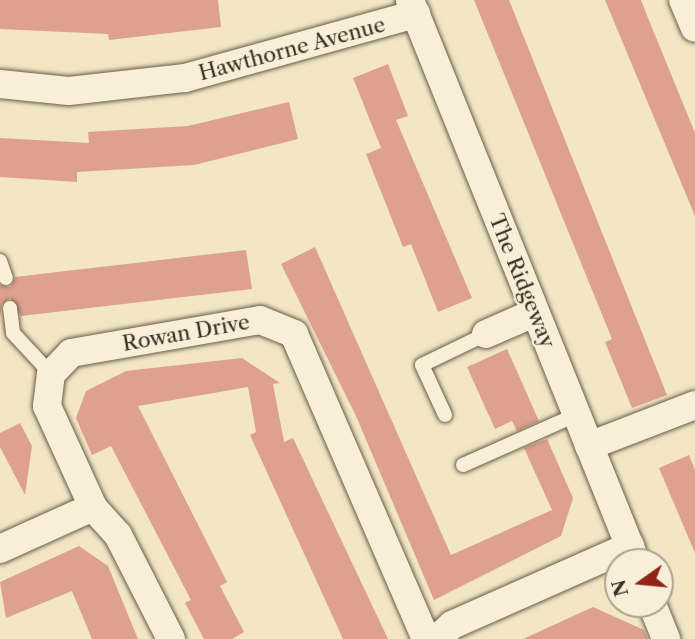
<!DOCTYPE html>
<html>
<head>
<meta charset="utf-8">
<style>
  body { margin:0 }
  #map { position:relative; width:695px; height:639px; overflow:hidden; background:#f2e6c3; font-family:"Libre Caslon Text",serif }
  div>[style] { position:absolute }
  .building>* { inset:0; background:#dda18e }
  .roads { filter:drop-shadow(0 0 2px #6a5c4c) drop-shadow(0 0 2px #6a5c4c) }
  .service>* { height:14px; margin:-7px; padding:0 7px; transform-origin:7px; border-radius:7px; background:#f7efd8 }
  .minor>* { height:28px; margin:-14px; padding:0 14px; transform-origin:14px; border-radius:14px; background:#f7efd8 }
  span { translate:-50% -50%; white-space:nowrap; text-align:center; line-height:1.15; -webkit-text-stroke:5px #f7efd8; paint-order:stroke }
  .street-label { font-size:21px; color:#3d2e25 }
  .north { position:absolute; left:604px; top:548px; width:70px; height:70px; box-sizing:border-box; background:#f7efd8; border:2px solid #ada290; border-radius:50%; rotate:255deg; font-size:19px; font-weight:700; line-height:28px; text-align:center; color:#3d2e25 }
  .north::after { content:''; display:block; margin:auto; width:24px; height:32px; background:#8f2418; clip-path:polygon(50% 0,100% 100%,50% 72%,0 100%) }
</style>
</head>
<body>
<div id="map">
  <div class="building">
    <div style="clip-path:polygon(0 0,218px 0,221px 27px,109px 40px,108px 34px,0 29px)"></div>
    <div style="clip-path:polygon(474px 0,509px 0,667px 395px,632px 408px,605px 342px,612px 339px)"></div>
    <div style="clip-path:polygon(605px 0,641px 0,648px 18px,695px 133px,695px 216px)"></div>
    <div style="clip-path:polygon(388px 64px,408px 116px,396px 120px,472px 298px,438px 312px,411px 244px,403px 247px,366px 154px,381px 148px,353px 78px)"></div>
    <div style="clip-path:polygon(289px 102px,298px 139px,194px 165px,77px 172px,77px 182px,0 177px,0 138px,89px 143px,88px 132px,188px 126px)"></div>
    <div style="clip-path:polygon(315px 247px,451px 555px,552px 510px,524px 448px,547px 439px,573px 498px,561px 536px,434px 600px,356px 416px,281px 264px)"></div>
    <div style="clip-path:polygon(246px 250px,252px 289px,21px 316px,10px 298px,2px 304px,0 318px,0 285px,10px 287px,15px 277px)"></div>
    <div style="clip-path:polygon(507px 349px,539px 421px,517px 431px,512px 421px,495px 429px,467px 367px)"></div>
    <div style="clip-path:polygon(242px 358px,280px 383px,273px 384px,284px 442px,293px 438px,388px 639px,343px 639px,250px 435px,256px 432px,248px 387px,138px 406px,227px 582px,220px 586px,244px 632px,232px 639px,204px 639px,185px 603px,191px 600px,111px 446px,92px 455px,76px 418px,86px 391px,126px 371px)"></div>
    <div style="clip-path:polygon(20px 423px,32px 446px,25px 495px,0 447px,0 433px)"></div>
    <div style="clip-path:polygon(689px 455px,695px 470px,695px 553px,659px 468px)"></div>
    <div style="clip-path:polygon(79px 546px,108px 566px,138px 639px,92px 639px,72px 591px,6px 618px,0 582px)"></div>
    <div style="clip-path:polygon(593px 607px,644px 630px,648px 639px,523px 639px)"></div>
  </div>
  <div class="roads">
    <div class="service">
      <div style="left:0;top:261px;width:18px;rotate:71deg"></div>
      <div style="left:10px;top:308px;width:25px;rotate:83deg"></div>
      <div style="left:13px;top:333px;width:56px;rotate:47.2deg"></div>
      <div style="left:445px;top:415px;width:55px;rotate:-114.7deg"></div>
      <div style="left:422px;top:365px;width:71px;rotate:-25.8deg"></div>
      <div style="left:463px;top:465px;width:124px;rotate:-23.9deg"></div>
    </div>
    <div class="minor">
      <div style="left:410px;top:0;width:606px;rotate:68.09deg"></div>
      <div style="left:683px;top:0;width:30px;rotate:67deg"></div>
      <div style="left:0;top:84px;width:69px;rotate:5.8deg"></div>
      <div style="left:69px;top:91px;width:117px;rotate:-6.4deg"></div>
      <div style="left:185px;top:78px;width:240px;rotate:-15.5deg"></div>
      <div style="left:486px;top:334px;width:52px;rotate:-23.6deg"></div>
      <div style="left:589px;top:446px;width:114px;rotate:-21.1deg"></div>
      <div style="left:0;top:549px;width:102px;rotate:-24.3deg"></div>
      <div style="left:652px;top:604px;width:38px;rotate:68deg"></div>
      <div style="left:171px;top:639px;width:117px;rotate:-117deg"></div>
      <div style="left:118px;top:535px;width:38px;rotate:-132deg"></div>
      <div style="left:93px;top:507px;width:111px;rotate:-114.5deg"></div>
      <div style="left:47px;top:406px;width:32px;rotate:-83deg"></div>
      <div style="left:51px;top:374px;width:29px;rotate:-46deg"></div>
      <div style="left:71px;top:353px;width:192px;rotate:-9.9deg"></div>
      <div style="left:260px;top:320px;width:37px;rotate:22deg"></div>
      <div style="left:294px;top:334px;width:332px;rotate:66.6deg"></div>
      <div style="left:437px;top:639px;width:21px;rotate:-43deg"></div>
      <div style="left:452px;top:625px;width:195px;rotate:-23.9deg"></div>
    </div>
  </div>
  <div class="street-label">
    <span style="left:292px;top:49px;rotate:-15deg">Hawthorne Avenue</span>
    <span style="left:522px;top:281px;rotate:68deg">The Ridgeway</span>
    <span style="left:186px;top:333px;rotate:-10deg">Rowan Drive</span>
  </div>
  <div class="north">N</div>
</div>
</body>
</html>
